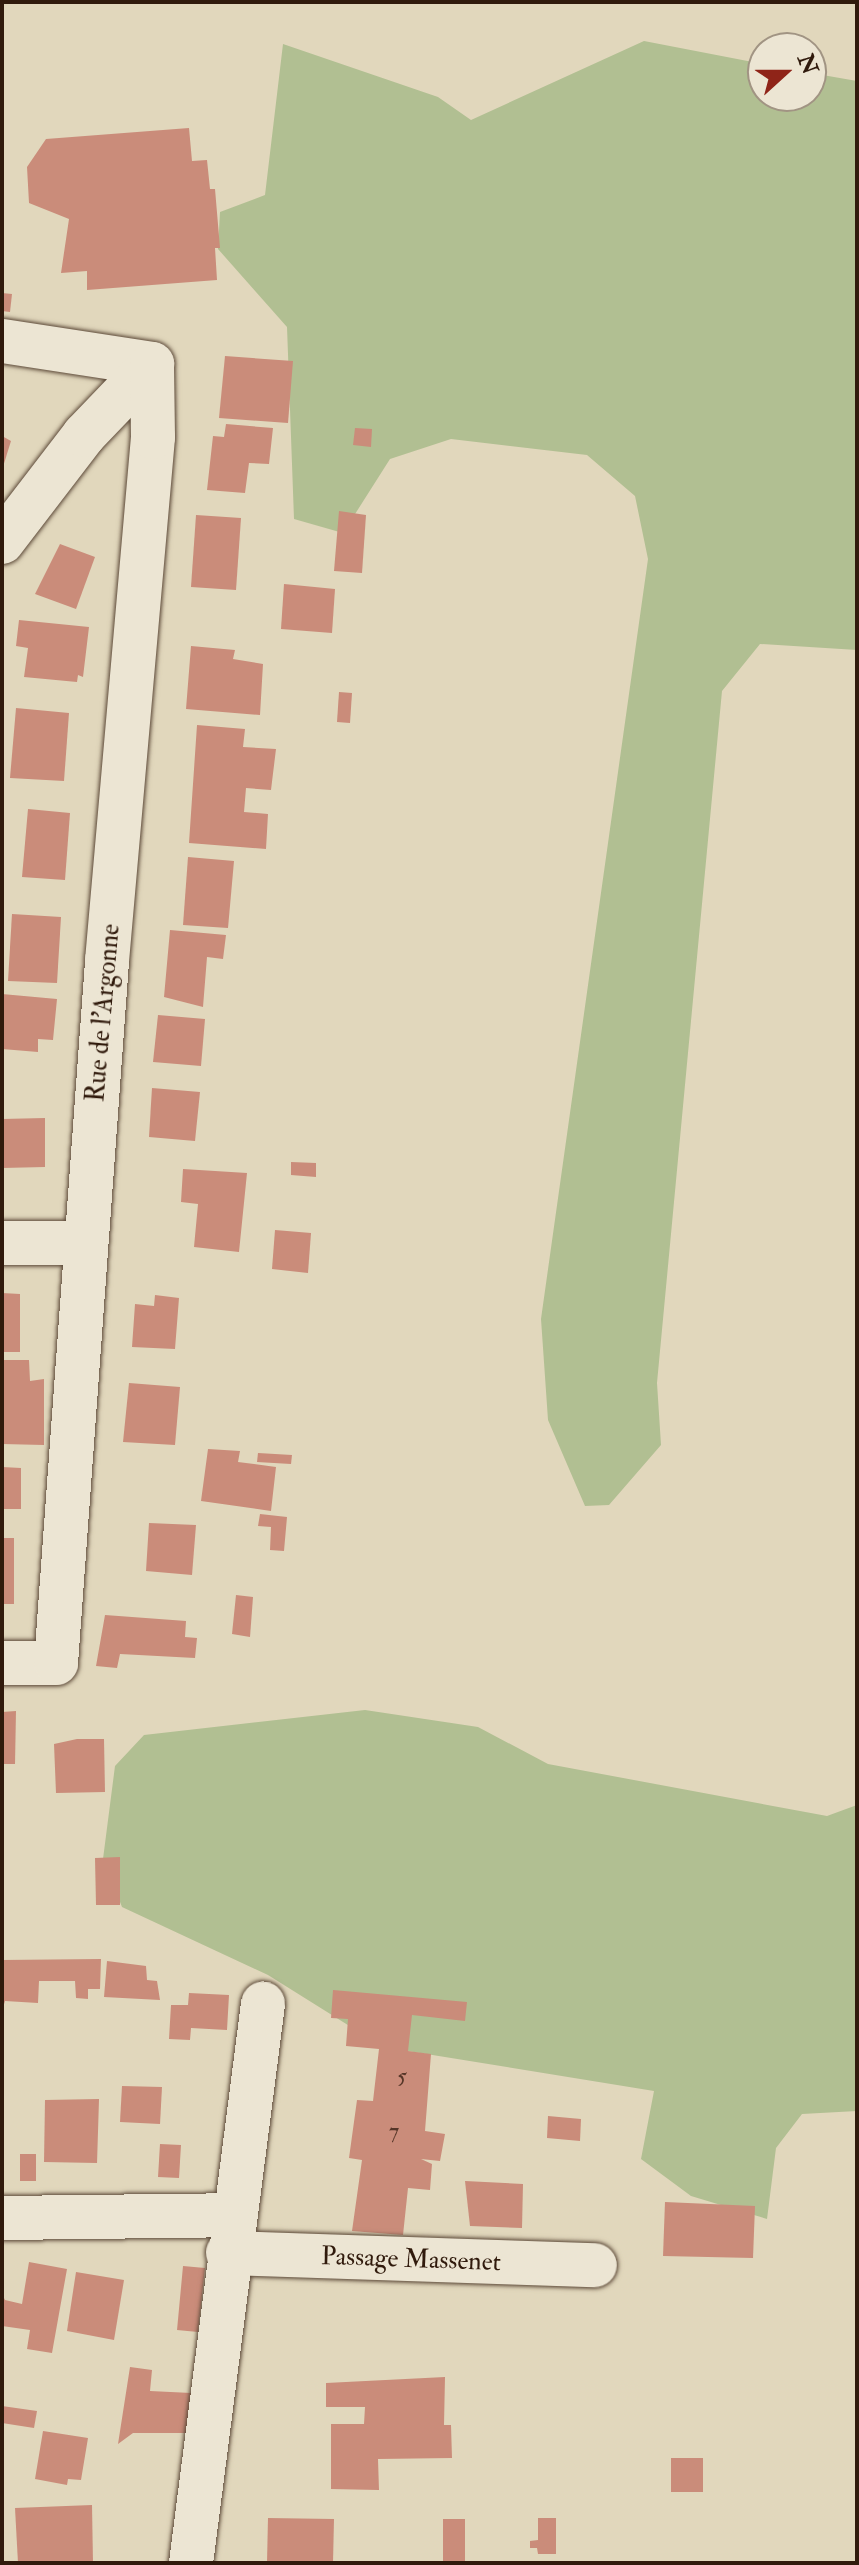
<!DOCTYPE html>
<html>
<head>
<meta charset="utf-8">
<style>
  body { margin:0 }
  #map { position:relative; width:859px; height:2565px; overflow:hidden; background:#e1d7bc; font-family:"IM FELL Double Pica",serif }
  div>[style] { position:absolute }
  .green>* { inset:0; background:#b1bf92 }
  .building>* { inset:0; background:#ca8c7a }
  .roads { filter:drop-shadow(0 0 2px #5c4938) drop-shadow(0 0 2px #5c4938) }
  .minor>* { height:44px; margin:-22px; padding:0 22px; transform-origin:22px; border-radius:22px; background:#ece5d3 }
  span { translate:-50% -50%; white-space:nowrap; text-align:center; line-height:1.15; -webkit-text-stroke:6px #ece5d3; paint-order:stroke }
  .number-label { font-size:22px; color:#563628 }
  .number-label span { -webkit-text-stroke-width:0 }
  .street-label { font-size:26px; color:#301a0c }
  .frame { position:absolute; inset:0; border:4px solid #301a0c; pointer-events:none }
  .north { position:absolute; left:747px; top:32px; width:80px; height:80px; box-sizing:border-box; background:#ece5d3; border:2px solid #a19483; border-radius:50%; rotate:69deg; font-size:22px; font-weight:700; line-height:32px; text-align:center; color:#301a0c }
  .north::after { content:''; display:block; margin:auto; width:28px; height:36px; background:#8f2418; clip-path:polygon(50% 0,100% 100%,50% 72%,0 100%) }
</style>
</head>
<body>
<div id="map">
  <div class="green">
    <div style="clip-path:polygon(644px 41px,763px 64px,763px 96px,811px 96px,811px 73px,857px 81px,857px 650px,760px 644px,722px 691px,657px 1383px,661px 1445px,609px 1505px,585px 1506px,548px 1420px,541px 1319px,648px 559px,635px 496px,587px 455px,451px 439px,390px 459px,343px 533px,294px 519px,287px 327px,218px 249px,220px 212px,265px 195px,283px 44px,438px 97px,471px 120px)"></div>
    <div style="clip-path:polygon(365px 1710px,478px 1727px,548px 1764px,827px 1816px,857px 1805px,857px 2111px,802px 2114px,776px 2148px,767px 2219px,691px 2196px,641px 2159px,654px 2091px,383px 2047px,268px 1975px,122px 1907px,103px 1859px,115px 1766px,144px 1735px)"></div>
  </div>
  <div class="building">
    <div style="clip-path:polygon(189px 128px,192px 161px,207px 160px,210px 189px,215px 189px,220px 248px,215px 248px,217px 280px,87px 290px,87px 271px,61px 273px,69px 219px,29px 203px,27px 167px,46px 139px)"></div>
    <div style="clip-path:polygon(2px 293px,12px 294px,10px 312px,2px 311px)"></div>
    <div style="clip-path:polygon(225px 356px,293px 361px,288px 423px,219px 418px)"></div>
    <div style="clip-path:polygon(226px 424px,273px 428px,269px 464px,249px 463px,245px 493px,207px 490px,213px 436px,224px 437px)"></div>
    <div style="clip-path:polygon(355px 428px,372px 429px,371px 447px,353px 445px)"></div>
    <div style="clip-path:polygon(2px 436px,11px 441px,2px 470px)"></div>
    <div style="clip-path:polygon(339px 511px,366px 515px,362px 573px,334px 571px)"></div>
    <div style="clip-path:polygon(196px 515px,241px 518px,236px 590px,191px 587px)"></div>
    <div style="clip-path:polygon(60px 544px,95px 557px,76px 609px,35px 594px)"></div>
    <div style="clip-path:polygon(284px 584px,335px 589px,332px 633px,281px 629px)"></div>
    <div style="clip-path:polygon(19px 620px,89px 627px,83px 677px,78px 675px,77px 682px,24px 677px,28px 648px,16px 646px)"></div>
    <div style="clip-path:polygon(191px 646px,235px 650px,233px 659px,263px 664px,260px 715px,186px 709px)"></div>
    <div style="clip-path:polygon(339px 692px,352px 693px,350px 723px,337px 722px)"></div>
    <div style="clip-path:polygon(16px 708px,69px 713px,64px 781px,10px 778px)"></div>
    <div style="clip-path:polygon(197px 725px,245px 729px,243px 747px,276px 749px,271px 790px,246px 788px,244px 812px,268px 814px,266px 849px,189px 843px)"></div>
    <div style="clip-path:polygon(28px 809px,70px 813px,65px 880px,22px 877px)"></div>
    <div style="clip-path:polygon(188px 857px,234px 861px,228px 928px,183px 925px)"></div>
    <div style="clip-path:polygon(12px 914px,61px 917px,57px 983px,8px 981px)"></div>
    <div style="clip-path:polygon(170px 930px,226px 935px,223px 959px,207px 957px,203px 1007px,164px 997px)"></div>
    <div style="clip-path:polygon(2px 994px,57px 999px,53px 1040px,38px 1039px,38px 1052px,2px 1049px)"></div>
    <div style="clip-path:polygon(158px 1015px,205px 1019px,201px 1066px,153px 1062px)"></div>
    <div style="clip-path:polygon(152px 1088px,200px 1092px,195px 1141px,149px 1137px)"></div>
    <div style="clip-path:polygon(45px 1118px,45px 1167px,2px 1168px,2px 1119px)"></div>
    <div style="clip-path:polygon(291px 1162px,316px 1163px,316px 1177px,291px 1175px)"></div>
    <div style="clip-path:polygon(183px 1169px,247px 1173px,239px 1252px,194px 1247px,198px 1204px,181px 1202px)"></div>
    <div style="clip-path:polygon(275px 1230px,311px 1233px,308px 1273px,272px 1269px)"></div>
    <div style="clip-path:polygon(2px 1293px,20px 1294px,20px 1352px,2px 1352px)"></div>
    <div style="clip-path:polygon(155px 1295px,179px 1298px,175px 1349px,132px 1347px,135px 1304px,154px 1306px)"></div>
    <div style="clip-path:polygon(3px 1360px,29px 1360px,30px 1381px,44px 1379px,44px 1445px,2px 1444px)"></div>
    <div style="clip-path:polygon(129px 1383px,180px 1387px,175px 1445px,123px 1442px)"></div>
    <div style="clip-path:polygon(208px 1449px,240px 1451px,238px 1462px,276px 1467px,271px 1511px,201px 1501px)"></div>
    <div style="clip-path:polygon(258px 1453px,292px 1455px,291px 1464px,257px 1462px)"></div>
    <div style="clip-path:polygon(2px 1467px,21px 1468px,21px 1509px,2px 1509px)"></div>
    <div style="clip-path:polygon(260px 1514px,287px 1517px,284px 1551px,270px 1550px,271px 1527px,258px 1526px)"></div>
    <div style="clip-path:polygon(149px 1523px,196px 1525px,192px 1575px,146px 1571px)"></div>
    <div style="clip-path:polygon(2px 1538px,14px 1538px,14px 1604px,2px 1604px)"></div>
    <div style="clip-path:polygon(236px 1595px,253px 1597px,250px 1637px,232px 1634px)"></div>
    <div style="clip-path:polygon(105px 1615px,186px 1621px,185px 1637px,197px 1638px,195px 1658px,120px 1654px,117px 1668px,96px 1666px)"></div>
    <div style="clip-path:polygon(16px 1711px,15px 1764px,2px 1764px,2px 1712px)"></div>
    <div style="clip-path:polygon(77px 1739px,104px 1739px,105px 1792px,56px 1793px,54px 1744px)"></div>
    <div style="clip-path:polygon(120px 1857px,120px 1905px,96px 1905px,95px 1858px)"></div>
    <div style="clip-path:polygon(101px 1959px,100px 1989px,88px 1989px,88px 1999px,76px 1998px,75px 1981px,39px 1981px,38px 2003px,5px 2001px,2px 2011px,2px 1960px)"></div>
    <div style="clip-path:polygon(107px 1961px,146px 1966px,147px 1980px,157px 1981px,160px 2000px,104px 1997px)"></div>
    <div style="clip-path:polygon(333px 1990px,467px 2002px,465px 2021px,412px 2015px,408px 2051px,431px 2054px,425px 2131px,445px 2134px,440px 2161px,421px 2159px,432px 2164px,430px 2190px,408px 2188px,403px 2235px,352px 2231px,362px 2160px,349px 2158px,357px 2100px,373px 2101px,379px 2049px,346px 2046px,348px 2019px,331px 2018px)"></div>
    <div style="clip-path:polygon(189px 1993px,229px 1995px,227px 2030px,191px 2028px,190px 2040px,169px 2039px,171px 2005px,188px 2005px)"></div>
    <div style="clip-path:polygon(122px 2086px,162px 2087px,160px 2124px,120px 2122px)"></div>
    <div style="clip-path:polygon(99px 2099px,97px 2163px,44px 2162px,45px 2100px)"></div>
    <div style="clip-path:polygon(548px 2116px,581px 2119px,580px 2141px,547px 2138px)"></div>
    <div style="clip-path:polygon(160px 2144px,181px 2145px,179px 2178px,158px 2177px)"></div>
    <div style="clip-path:polygon(20px 2154px,36px 2154px,36px 2181px,20px 2181px)"></div>
    <div style="clip-path:polygon(465px 2181px,523px 2184px,522px 2228px,470px 2226px)"></div>
    <div style="clip-path:polygon(665px 2202px,755px 2206px,753px 2258px,663px 2256px)"></div>
    <div style="clip-path:polygon(29px 2262px,67px 2269px,52px 2353px,27px 2349px,30px 2330px,2px 2326px,2px 2294px,5px 2300px,22px 2304px)"></div>
    <div style="clip-path:polygon(183px 2266px,205px 2268px,198px 2332px,177px 2330px)"></div>
    <div style="clip-path:polygon(76px 2272px,124px 2280px,114px 2340px,67px 2331px)"></div>
    <div style="clip-path:polygon(130px 2367px,152px 2370px,150px 2391px,191px 2393px,187px 2433px,133px 2433px,118px 2444px)"></div>
    <div style="clip-path:polygon(445px 2377px,444px 2425px,451px 2425px,452px 2458px,378px 2459px,379px 2490px,331px 2489px,331px 2424px,364px 2424px,365px 2407px,326px 2407px,326px 2383px)"></div>
    <div style="clip-path:polygon(2px 2406px,37px 2411px,34px 2428px,2px 2423px)"></div>
    <div style="clip-path:polygon(43px 2431px,88px 2438px,81px 2480px,68px 2479px,67px 2485px,35px 2479px)"></div>
    <div style="clip-path:polygon(671px 2458px,703px 2458px,703px 2492px,671px 2492px)"></div>
    <div style="clip-path:polygon(92px 2505px,93px 2563px,18px 2563px,15px 2508px)"></div>
    <div style="clip-path:polygon(268px 2518px,334px 2519px,333px 2563px,267px 2563px)"></div>
    <div style="clip-path:polygon(538px 2518px,556px 2518px,556px 2554px,538px 2554px,537px 2548px,530px 2548px,530px 2541px,538px 2540px)"></div>
    <div style="clip-path:polygon(443px 2519px,465px 2519px,465px 2563px,443px 2563px)"></div>
  </div>
  <div class="roads">
    <div class="minor">
      <div style="left:2px;top:341px;width:152px;rotate:8.7deg"></div>
      <div style="left:2px;top:542px;width:135px;rotate:-52.5deg"></div>
      <div style="left:84px;top:435px;width:98px;rotate:-46.2deg"></div>
      <div style="left:2px;top:1243px;width:84px"></div>
      <div style="left:2px;top:1663px;width:54px"></div>
      <div style="left:56px;top:1663px;width:704px;rotate:-85.84deg"></div>
      <div style="left:107px;top:961px;width:526px;rotate:-84.98deg"></div>
      <div style="left:153px;top:437px;width:73px;rotate:-90.8deg"></div>
      <div style="left:2px;top:2218px;width:233px;rotate:-0.7deg"></div>
      <div style="left:228px;top:2253px;width:367px;rotate:1.9deg"></div>
      <div style="left:191px;top:2563px;width:564px;rotate:-82.66deg"></div>
    </div>
  </div>
  <div class="number-label">
    <span style="left:402px;top:2077px">5</span>
    <span style="left:394px;top:2132px">7</span>
  </div>
  <div class="street-label">
    <span style="left:104px;top:1013px;rotate:-85deg">Rue de l'Argonne</span>
    <span style="left:411px;top:2260px;rotate:2deg">Passage Massenet</span>
  </div>
  <div class="frame"></div>
  <div class="north">N</div>
</div>
</body>
</html>
